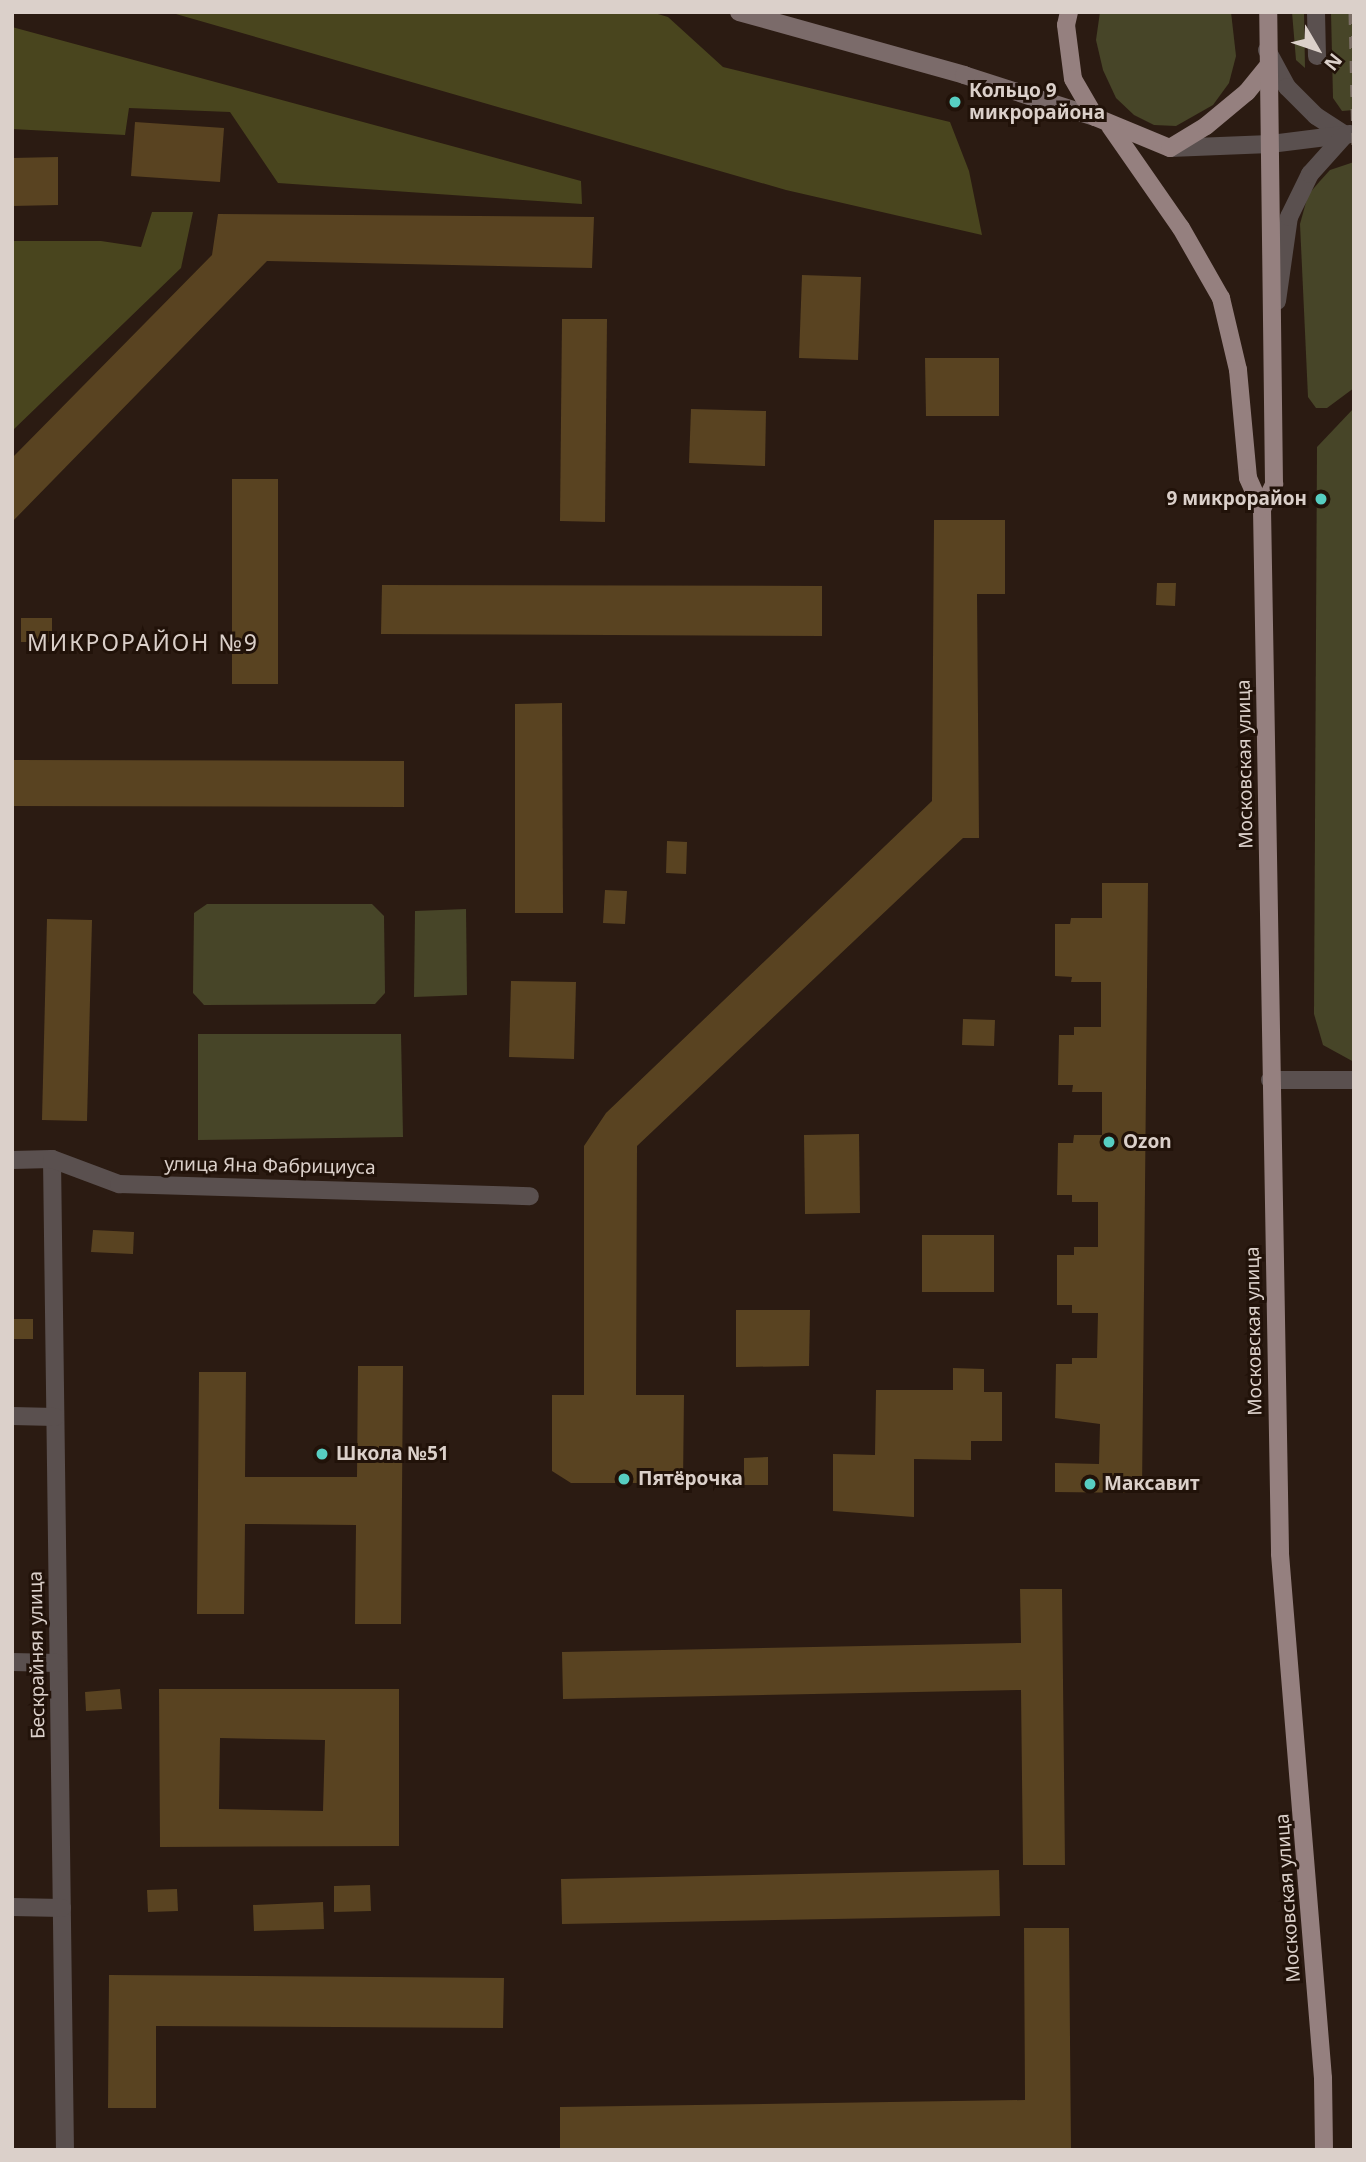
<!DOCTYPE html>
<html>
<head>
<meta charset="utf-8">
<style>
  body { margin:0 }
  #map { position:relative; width:1366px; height:2162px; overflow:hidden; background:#2b1b12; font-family:"Noto Sans",sans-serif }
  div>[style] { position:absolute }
  .green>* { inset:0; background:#474528 }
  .forest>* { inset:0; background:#49451e }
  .building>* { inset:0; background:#594321 }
  .minor>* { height:18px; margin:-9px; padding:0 9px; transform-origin:9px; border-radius:9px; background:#5a504f }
  .secondary>* { height:18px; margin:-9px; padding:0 9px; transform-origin:9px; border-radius:9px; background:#7b6b6a }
  .primary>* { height:18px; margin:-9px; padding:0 9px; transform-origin:9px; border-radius:9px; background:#95807f }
  .rail>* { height:5px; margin-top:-2.5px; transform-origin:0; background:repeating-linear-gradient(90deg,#7a6d65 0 12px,transparent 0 24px) }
  .dots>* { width:19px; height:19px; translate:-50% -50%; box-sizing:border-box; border:4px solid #211209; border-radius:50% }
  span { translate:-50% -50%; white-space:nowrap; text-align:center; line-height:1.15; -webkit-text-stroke:6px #211209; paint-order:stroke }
  .poi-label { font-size:19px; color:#dbd0ca; font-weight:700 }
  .left { translate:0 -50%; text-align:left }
  .right { translate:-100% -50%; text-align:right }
  .street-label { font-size:19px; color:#dbd0ca }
  .quarter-label { font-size:23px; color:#dbd0ca; letter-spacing:2px }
  .frame { position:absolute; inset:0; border:14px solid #dbd0ca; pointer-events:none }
  .north { position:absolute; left:1282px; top:14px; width:70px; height:70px; -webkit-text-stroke:5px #211209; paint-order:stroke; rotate:129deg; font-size:19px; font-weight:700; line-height:28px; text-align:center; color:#dbd0ca }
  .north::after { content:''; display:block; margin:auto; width:24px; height:32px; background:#dbd0ca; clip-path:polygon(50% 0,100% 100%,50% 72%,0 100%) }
</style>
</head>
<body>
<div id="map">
  <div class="green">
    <div style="clip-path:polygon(1100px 12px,1231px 12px,1236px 56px,1229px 83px,1213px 105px,1176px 126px,1154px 125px,1134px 115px,1116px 98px,1103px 70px,1096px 40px)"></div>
    <div style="clip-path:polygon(1292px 12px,1304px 12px,1305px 68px,1296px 60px)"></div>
    <div style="clip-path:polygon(1331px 12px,1354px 12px,1354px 110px,1342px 111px,1333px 98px)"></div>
    <div style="clip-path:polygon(1354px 162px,1354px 388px,1327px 408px,1316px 408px,1308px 397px,1300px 224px,1308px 195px,1320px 181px,1330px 170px)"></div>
    <div style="clip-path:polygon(1354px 408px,1354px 1062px,1323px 1045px,1314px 1014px,1317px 447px)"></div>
    <div style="clip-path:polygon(207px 904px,372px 904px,384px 916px,385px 993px,375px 1004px,204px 1005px,193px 993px,194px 913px)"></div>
    <div style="clip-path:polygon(466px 909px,467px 995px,414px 997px,415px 911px)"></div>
    <div style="clip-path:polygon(198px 1034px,401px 1034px,403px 1137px,198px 1140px)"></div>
  </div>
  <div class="forest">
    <div style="clip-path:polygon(169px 12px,651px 12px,668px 17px,723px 67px,950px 122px,969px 171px,982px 235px,786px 190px)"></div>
    <div style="clip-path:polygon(12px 27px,581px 181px,582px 204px,278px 183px,230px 112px,129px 108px,125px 135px,12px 129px)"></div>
    <div style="clip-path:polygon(152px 212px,193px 212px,181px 268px,12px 431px,12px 241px,101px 241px,141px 247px)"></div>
  </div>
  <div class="building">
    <div style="clip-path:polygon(135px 122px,224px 128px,220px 182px,131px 176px)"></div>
    <div style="clip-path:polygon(58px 157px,58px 205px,12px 206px,12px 158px)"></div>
    <div style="clip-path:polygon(218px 214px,594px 217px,592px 268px,267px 261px,12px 522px,12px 458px,212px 255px)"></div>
    <div style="clip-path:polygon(802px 275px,861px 277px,858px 360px,799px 358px)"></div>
    <div style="clip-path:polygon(562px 319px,607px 319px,605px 522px,560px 521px)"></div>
    <div style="clip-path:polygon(925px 358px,999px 358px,999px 416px,926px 416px)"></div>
    <div style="clip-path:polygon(691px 409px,766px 411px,765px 466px,689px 463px)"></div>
    <div style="clip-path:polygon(232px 479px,278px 479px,278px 684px,232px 684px)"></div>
    <div style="clip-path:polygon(934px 520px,1005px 520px,1005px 594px,977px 594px,979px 838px,963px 838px,637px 1146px,636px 1395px,684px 1395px,683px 1483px,571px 1483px,552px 1471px,552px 1395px,584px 1395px,584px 1146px,606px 1113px,932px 801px)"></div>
    <div style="clip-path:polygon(1157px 583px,1176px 583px,1175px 606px,1156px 605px)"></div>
    <div style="clip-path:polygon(382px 585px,822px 586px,822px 636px,381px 634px)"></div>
    <div style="clip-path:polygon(21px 618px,52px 618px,52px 642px,21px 642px)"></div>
    <div style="clip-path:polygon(562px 703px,563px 913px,515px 913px,515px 704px)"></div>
    <div style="clip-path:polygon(12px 760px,404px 761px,404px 807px,12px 806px)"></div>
    <div style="clip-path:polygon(667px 841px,687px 842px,686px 874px,666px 873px)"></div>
    <div style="clip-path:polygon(1102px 883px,1148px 883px,1142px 1493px,1055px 1492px,1055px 1463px,1099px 1464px,1100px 1424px,1055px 1418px,1056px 1364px,1072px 1364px,1072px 1358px,1097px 1358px,1098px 1313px,1072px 1313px,1072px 1305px,1057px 1305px,1057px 1255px,1074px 1255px,1074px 1247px,1098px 1247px,1098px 1202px,1072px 1202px,1072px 1195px,1057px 1195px,1058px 1143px,1073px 1143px,1074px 1135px,1102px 1135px,1102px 1092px,1072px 1092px,1073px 1085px,1058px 1085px,1059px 1035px,1074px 1035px,1074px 1027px,1101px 1027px,1101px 982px,1071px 982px,1072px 977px,1055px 976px,1055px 924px,1070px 924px,1071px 918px,1102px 918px)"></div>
    <div style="clip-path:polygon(605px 890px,627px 891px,625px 924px,603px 923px)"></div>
    <div style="clip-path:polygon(47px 919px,92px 920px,87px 1121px,42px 1120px)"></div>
    <div style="clip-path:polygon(511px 981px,576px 982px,574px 1059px,509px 1057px)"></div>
    <div style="clip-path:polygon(963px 1019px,995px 1020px,994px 1046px,962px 1045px)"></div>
    <div style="clip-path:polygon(859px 1134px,860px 1213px,805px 1214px,804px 1135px)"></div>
    <div style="clip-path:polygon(93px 1230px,134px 1232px,133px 1254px,91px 1252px)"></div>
    <div style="clip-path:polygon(922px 1235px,994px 1235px,994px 1292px,922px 1292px)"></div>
    <div style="clip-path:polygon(736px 1310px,810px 1310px,809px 1366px,736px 1367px)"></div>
    <div style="clip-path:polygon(12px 1319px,33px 1319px,33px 1339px,12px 1339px)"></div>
    <div style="clip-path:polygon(358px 1366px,403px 1366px,401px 1624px,355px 1624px,356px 1525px,245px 1524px,244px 1614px,197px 1614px,199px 1372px,246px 1372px,245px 1477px,357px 1477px)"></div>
    <div style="clip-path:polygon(953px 1368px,984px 1369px,984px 1392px,1002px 1392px,1002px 1441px,971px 1441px,971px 1460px,914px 1459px,914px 1517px,833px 1511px,833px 1454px,875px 1455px,876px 1390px,953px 1390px)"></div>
    <div style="clip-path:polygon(768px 1457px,768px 1485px,744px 1485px,744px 1458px)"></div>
    <div style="clip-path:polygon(1020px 1589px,1062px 1589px,1065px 1865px,1023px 1865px,1021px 1690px,563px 1699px,562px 1652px,1021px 1643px)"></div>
    <div style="clip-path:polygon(120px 1689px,122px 1709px,86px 1711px,85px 1692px)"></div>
    <div style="clip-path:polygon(evenodd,159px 1689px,399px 1689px,399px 1846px,160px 1847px,159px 1689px,220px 1738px,325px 1740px,323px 1811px,219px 1809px,220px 1738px)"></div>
    <div style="clip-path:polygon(999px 1870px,1000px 1916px,562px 1924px,561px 1879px)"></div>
    <div style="clip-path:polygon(370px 1885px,371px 1911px,334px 1912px,334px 1886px)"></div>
    <div style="clip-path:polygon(177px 1889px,178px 1911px,148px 1912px,147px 1890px)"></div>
    <div style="clip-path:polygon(323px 1902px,324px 1929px,254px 1931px,253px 1905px)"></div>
    <div style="clip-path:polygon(1024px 1928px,1069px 1928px,1071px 2150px,560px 2150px,560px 2107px,1025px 2100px)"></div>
    <div style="clip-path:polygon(109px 1975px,504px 1978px,503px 2028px,156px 2026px,156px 2108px,108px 2108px)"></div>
  </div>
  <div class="minor">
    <div style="left:1316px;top:12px;width:44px;rotate:88.7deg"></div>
    <div style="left:1267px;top:50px;width:42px;rotate:61.6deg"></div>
    <div style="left:1287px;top:87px;width:41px;rotate:45deg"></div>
    <div style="left:1316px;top:116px;width:35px;rotate:33deg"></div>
    <div style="left:1170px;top:148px;width:100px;rotate:-2.3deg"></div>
    <div style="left:1270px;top:144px;width:81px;rotate:-7.1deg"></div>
    <div style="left:1277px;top:301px;width:85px;rotate:-81.9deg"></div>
    <div style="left:1289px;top:217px;width:48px;rotate:-64deg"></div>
    <div style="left:1310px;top:174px;width:52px;rotate:-48.1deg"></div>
    <div style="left:1270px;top:1080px;width:84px"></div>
    <div style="left:52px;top:1159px;width:991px;rotate:89.25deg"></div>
    <div style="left:12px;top:1160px;width:40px;rotate:-1.4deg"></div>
    <div style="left:52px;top:1159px;width:72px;rotate:20.5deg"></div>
    <div style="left:119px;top:1184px;width:411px;rotate:1.7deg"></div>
    <div style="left:12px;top:1416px;width:43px;rotate:1.3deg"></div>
    <div style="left:12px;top:1662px;width:46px;rotate:1.2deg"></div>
    <div style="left:12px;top:1907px;width:50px;rotate:1.1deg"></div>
  </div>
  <div class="secondary">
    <div style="left:739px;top:12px;width:234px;rotate:15.6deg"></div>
    <div style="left:964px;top:75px;width:138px;rotate:17.8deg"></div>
  </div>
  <div class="primary">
    <div style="left:1069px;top:12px;width:13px;rotate:103deg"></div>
    <div style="left:1066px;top:25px;width:54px;rotate:82.6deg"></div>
    <div style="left:1073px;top:79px;width:44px;rotate:59.9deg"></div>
    <div style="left:1095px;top:117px;width:81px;rotate:22.5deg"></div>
    <div style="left:1170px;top:148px;width:42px;rotate:-31.4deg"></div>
    <div style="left:1206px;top:126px;width:53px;rotate:-39.7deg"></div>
    <div style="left:1247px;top:92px;width:33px;rotate:-51deg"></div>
    <div style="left:1110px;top:126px;width:124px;rotate:55.2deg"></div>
    <div style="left:1181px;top:228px;width:81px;rotate:60.3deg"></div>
    <div style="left:1221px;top:298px;width:74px;rotate:76.7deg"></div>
    <div style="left:1238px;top:370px;width:108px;rotate:84.7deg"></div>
    <div style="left:1248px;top:478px;width:34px;rotate:66deg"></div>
    <div style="left:1262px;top:509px;width:1045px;rotate:89.01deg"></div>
    <div style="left:1280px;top:1554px;width:526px;rotate:85.31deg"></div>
    <div style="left:1323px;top:2078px;width:72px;rotate:89.2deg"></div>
    <div style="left:1262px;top:509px;width:28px;rotate:-64deg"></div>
    <div style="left:1274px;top:484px;width:472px;rotate:-90.7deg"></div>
  </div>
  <div class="rail">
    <div style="left:1351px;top:12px;width:137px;rotate:88.7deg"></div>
  </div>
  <div class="dots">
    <div style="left:955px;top:102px;background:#57cec2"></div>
    <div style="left:1321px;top:499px;background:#57cec2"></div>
    <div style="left:1109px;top:1142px;background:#57cec2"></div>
    <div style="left:322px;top:1454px;background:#57cec2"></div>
    <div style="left:624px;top:1479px;background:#57cec2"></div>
    <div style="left:1090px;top:1484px;background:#57cec2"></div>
  </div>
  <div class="poi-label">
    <span class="left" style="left:969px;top:102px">Кольцо 9<br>микрорайона</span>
    <span class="right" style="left:1307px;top:499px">9 микрорайон</span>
    <span class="left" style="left:1123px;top:1142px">Ozon</span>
    <span class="left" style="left:336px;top:1454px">Школа №51</span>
    <span class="left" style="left:638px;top:1479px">Пятёрочка</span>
    <span class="left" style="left:1104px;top:1484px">Максавит</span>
  </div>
  <div class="street-label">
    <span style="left:1245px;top:764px;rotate:-91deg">Московская улица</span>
    <span style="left:270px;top:1166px;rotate:1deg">улица Яна Фабрициуса</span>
    <span style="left:1254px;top:1331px;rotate:-91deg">Московская улица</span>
    <span style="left:37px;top:1655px;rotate:-91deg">Бескрайняя улица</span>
    <span style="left:1288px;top:1898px;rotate:-94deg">Московская улица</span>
  </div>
  <div class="quarter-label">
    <span style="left:143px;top:642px">МИКРОРАЙОН №9</span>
  </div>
  <div class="frame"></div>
  <div class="north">N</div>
</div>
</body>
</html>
